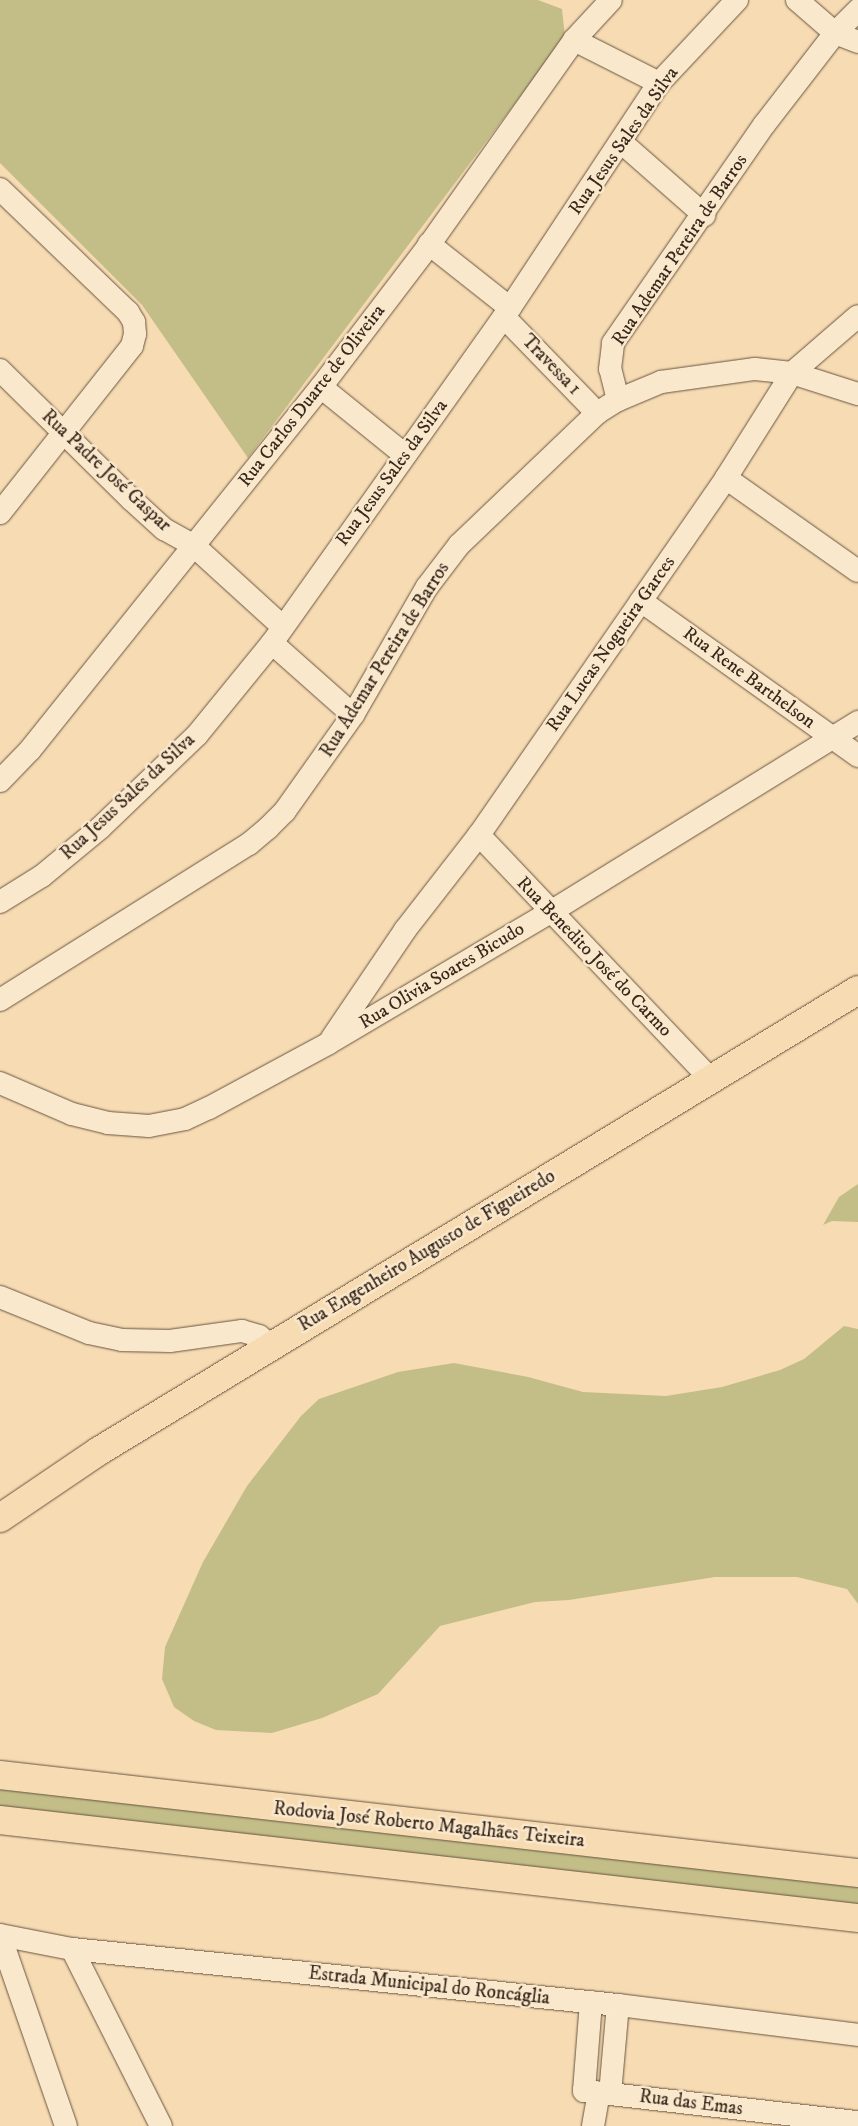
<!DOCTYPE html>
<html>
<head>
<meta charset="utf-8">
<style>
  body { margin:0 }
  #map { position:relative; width:858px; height:2126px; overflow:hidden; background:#f7dbb2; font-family:"IM FELL DW Pica",serif }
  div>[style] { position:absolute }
  .green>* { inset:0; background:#c3be88 }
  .roads { filter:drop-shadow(0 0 1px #685542) drop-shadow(0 0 1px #685542) }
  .minor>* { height:22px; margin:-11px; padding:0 11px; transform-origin:11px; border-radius:11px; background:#fae8cd }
  .major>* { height:28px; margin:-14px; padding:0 14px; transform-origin:14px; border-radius:14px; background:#f7dbb2 }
  .highway>* { height:28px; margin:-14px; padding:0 14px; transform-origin:14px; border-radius:14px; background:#f7dbb2 }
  span { translate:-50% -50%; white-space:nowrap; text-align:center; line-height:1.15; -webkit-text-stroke:5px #fae8cd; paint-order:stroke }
  .street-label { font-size:19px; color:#38281c }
</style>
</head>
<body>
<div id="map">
  <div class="green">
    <div style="clip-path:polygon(0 0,538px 0,562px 9px,565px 37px,248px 458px,142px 305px,0 163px)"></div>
    <div style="clip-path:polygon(858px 1184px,858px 1222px,832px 1221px,823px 1225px,839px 1197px)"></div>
    <div style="clip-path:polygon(844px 1326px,858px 1329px,858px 1604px,847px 1589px,797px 1577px,715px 1577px,569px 1600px,535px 1602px,440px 1626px,378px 1694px,322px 1718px,272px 1733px,216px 1730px,194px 1721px,174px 1707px,162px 1679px,165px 1647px,203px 1562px,247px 1486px,301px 1416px,319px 1399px,398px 1372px,454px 1363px,528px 1377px,583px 1392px,666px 1396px,722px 1387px,780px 1370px,804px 1359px)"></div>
    <div style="clip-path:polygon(0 1784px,858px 1882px,858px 1906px,0 1809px)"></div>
  </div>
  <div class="roads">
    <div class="minor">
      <div style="left:797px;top:0;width:50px;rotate:41deg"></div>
      <div style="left:835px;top:33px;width:25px;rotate:21deg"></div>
      <div style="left:574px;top:40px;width:95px;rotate:26.8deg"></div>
      <div style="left:621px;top:142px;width:111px;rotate:41.3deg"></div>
      <div style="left:0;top:189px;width:178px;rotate:43.9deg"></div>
      <div style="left:128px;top:312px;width:12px;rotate:59deg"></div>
      <div style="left:134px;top:322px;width:12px;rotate:85deg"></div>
      <div style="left:135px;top:334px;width:12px;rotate:104deg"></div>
      <div style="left:132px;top:346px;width:213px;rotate:128.3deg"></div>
      <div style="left:429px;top:244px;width:103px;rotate:38.3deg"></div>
      <div style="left:504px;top:317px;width:134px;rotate:45.9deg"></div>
      <div style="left:0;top:370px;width:184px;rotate:44.6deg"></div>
      <div style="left:131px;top:499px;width:45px;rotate:42.3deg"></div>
      <div style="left:164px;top:529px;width:33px;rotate:29deg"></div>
      <div style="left:193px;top:545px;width:120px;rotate:42.3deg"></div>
      <div style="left:321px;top:387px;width:108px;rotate:39deg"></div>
      <div style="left:618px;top:400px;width:32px;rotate:-104deg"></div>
      <div style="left:610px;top:369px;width:26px;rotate:-83deg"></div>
      <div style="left:613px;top:343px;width:265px;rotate:-55.3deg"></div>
      <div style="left:764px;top:125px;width:116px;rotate:-52.3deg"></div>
      <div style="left:835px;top:33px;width:33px;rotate:-45deg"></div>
      <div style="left:726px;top:478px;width:161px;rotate:35.2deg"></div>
      <div style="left:641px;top:601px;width:267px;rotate:35.5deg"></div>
      <div style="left:272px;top:643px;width:108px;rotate:41.6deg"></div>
      <div style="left:0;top:781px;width:43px;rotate:-45.9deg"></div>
      <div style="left:30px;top:750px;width:465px;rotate:-51.3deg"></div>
      <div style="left:321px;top:387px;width:175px;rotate:-52.7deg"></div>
      <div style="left:427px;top:248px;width:255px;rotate:-54.7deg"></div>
      <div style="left:574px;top:40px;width:54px;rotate:-47.2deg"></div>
      <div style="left:479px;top:835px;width:335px;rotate:46.5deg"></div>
      <div style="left:0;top:902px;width:49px;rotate:-31.8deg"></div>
      <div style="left:42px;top:876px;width:75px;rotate:-39.6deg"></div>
      <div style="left:100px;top:828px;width:134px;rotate:-43.8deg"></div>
      <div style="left:197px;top:735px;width:119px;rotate:-50.8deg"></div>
      <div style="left:272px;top:643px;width:400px;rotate:-54.6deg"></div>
      <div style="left:504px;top:317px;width:281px;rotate:-56.5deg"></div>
      <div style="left:659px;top:83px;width:114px;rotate:-46.8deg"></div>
      <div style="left:0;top:1000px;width:294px;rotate:-32.1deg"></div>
      <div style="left:249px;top:844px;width:25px;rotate:-40deg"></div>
      <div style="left:268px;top:828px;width:24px;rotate:-45deg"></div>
      <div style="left:285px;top:811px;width:118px;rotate:-54.7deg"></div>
      <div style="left:353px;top:715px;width:148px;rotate:-60deg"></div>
      <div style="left:427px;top:587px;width:53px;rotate:-52.7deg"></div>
      <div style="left:459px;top:545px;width:191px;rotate:-43.7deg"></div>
      <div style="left:597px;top:413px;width:25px;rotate:-32deg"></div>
      <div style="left:618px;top:400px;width:47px;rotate:-22.7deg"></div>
      <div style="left:661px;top:382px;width:95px;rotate:-7.9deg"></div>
      <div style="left:755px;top:369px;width:37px;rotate:6deg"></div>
      <div style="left:792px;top:373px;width:69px;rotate:17.7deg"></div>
      <div style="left:332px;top:1038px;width:130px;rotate:-55.9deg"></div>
      <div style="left:405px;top:930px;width:120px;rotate:-52.1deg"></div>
      <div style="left:479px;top:835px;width:434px;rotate:-55.3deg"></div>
      <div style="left:726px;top:478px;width:124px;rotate:-57.8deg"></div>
      <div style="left:792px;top:373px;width:87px;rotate:-40.8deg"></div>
      <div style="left:0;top:1083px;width:78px;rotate:23.3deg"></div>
      <div style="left:72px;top:1114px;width:37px;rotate:14deg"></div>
      <div style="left:108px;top:1123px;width:41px;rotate:4.2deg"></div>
      <div style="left:149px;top:1126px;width:37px;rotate:-11deg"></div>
      <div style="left:185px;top:1119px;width:26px;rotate:-25deg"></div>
      <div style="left:209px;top:1108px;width:136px;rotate:-28.4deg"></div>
      <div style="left:329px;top:1043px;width:259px;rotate:-30.6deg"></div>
      <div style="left:552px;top:911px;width:360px;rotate:-31.7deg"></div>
      <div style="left:0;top:1297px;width:96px;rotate:22deg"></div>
      <div style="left:89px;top:1333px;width:34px;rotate:12deg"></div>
      <div style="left:122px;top:1340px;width:48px;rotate:1.2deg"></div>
      <div style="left:170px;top:1341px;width:73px;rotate:-7.9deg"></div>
      <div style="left:242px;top:1331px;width:18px;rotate:16deg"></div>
      <div style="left:259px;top:1336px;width:16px;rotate:40deg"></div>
      <div style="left:72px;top:1949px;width:198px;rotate:63.3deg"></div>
      <div style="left:591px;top:2002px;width:89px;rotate:94.5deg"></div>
      <div style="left:584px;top:2091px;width:276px;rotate:6.5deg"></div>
      <div style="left:610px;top:2094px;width:89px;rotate:-84.9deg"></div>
      <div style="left:66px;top:2126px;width:202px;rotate:-109.1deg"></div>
      <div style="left:0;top:1935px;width:73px;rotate:11deg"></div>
      <div style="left:72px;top:1949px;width:549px;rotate:5.86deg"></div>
      <div style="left:618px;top:2005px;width:242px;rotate:7.1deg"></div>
      <div style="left:593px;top:2126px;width:34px;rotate:-80deg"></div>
    </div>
    <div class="major">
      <div style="left:0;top:1518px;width:120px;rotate:-34.1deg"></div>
      <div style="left:99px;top:1451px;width:888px;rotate:-31.27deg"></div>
    </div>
    <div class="highway">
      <div style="left:0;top:1775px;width:864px;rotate:6.52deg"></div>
      <div style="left:0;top:1820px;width:864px;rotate:6.52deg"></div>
    </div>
  </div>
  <div class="street-label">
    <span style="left:624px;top:141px;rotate:-55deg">Rua Jesus Sales da Silva</span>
    <span style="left:680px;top:250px;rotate:-56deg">Rua Ademar Pereira de Barros</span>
    <span style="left:551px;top:365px;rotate:46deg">Travessa 1</span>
    <span style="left:312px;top:396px;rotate:-52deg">Rua Carlos Duarte de Oliveira</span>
    <span style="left:106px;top:471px;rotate:43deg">Rua Padre José Gaspar</span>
    <span style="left:392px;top:473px;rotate:-54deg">Rua Jesus Sales da Silva</span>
    <span style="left:611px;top:644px;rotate:-55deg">Rua Lucas Nogueira Garces</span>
    <span style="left:385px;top:660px;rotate:-58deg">Rua Ademar Pereira de Barros</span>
    <span style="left:749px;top:678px;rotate:36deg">Rua Rene Barthelson</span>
    <span style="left:128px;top:797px;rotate:-43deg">Rua Jesus Sales da Silva</span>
    <span style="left:594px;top:957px;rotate:46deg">Rua Benedito José do Carmo</span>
    <span style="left:442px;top:976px;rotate:-31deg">Rua Olivia Soares Bicudo</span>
    <span style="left:427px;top:1251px;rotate:-31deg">Rua Engenheiro Augusto de Figueiredo</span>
    <span style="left:429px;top:1825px;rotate:6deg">Rodovia José Roberto Magalhães Teixeira</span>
    <span style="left:429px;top:1986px;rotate:6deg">Estrada Municipal do Roncáglia</span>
    <span style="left:691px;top:2103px;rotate:7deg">Rua das Emas</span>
  </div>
</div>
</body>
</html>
